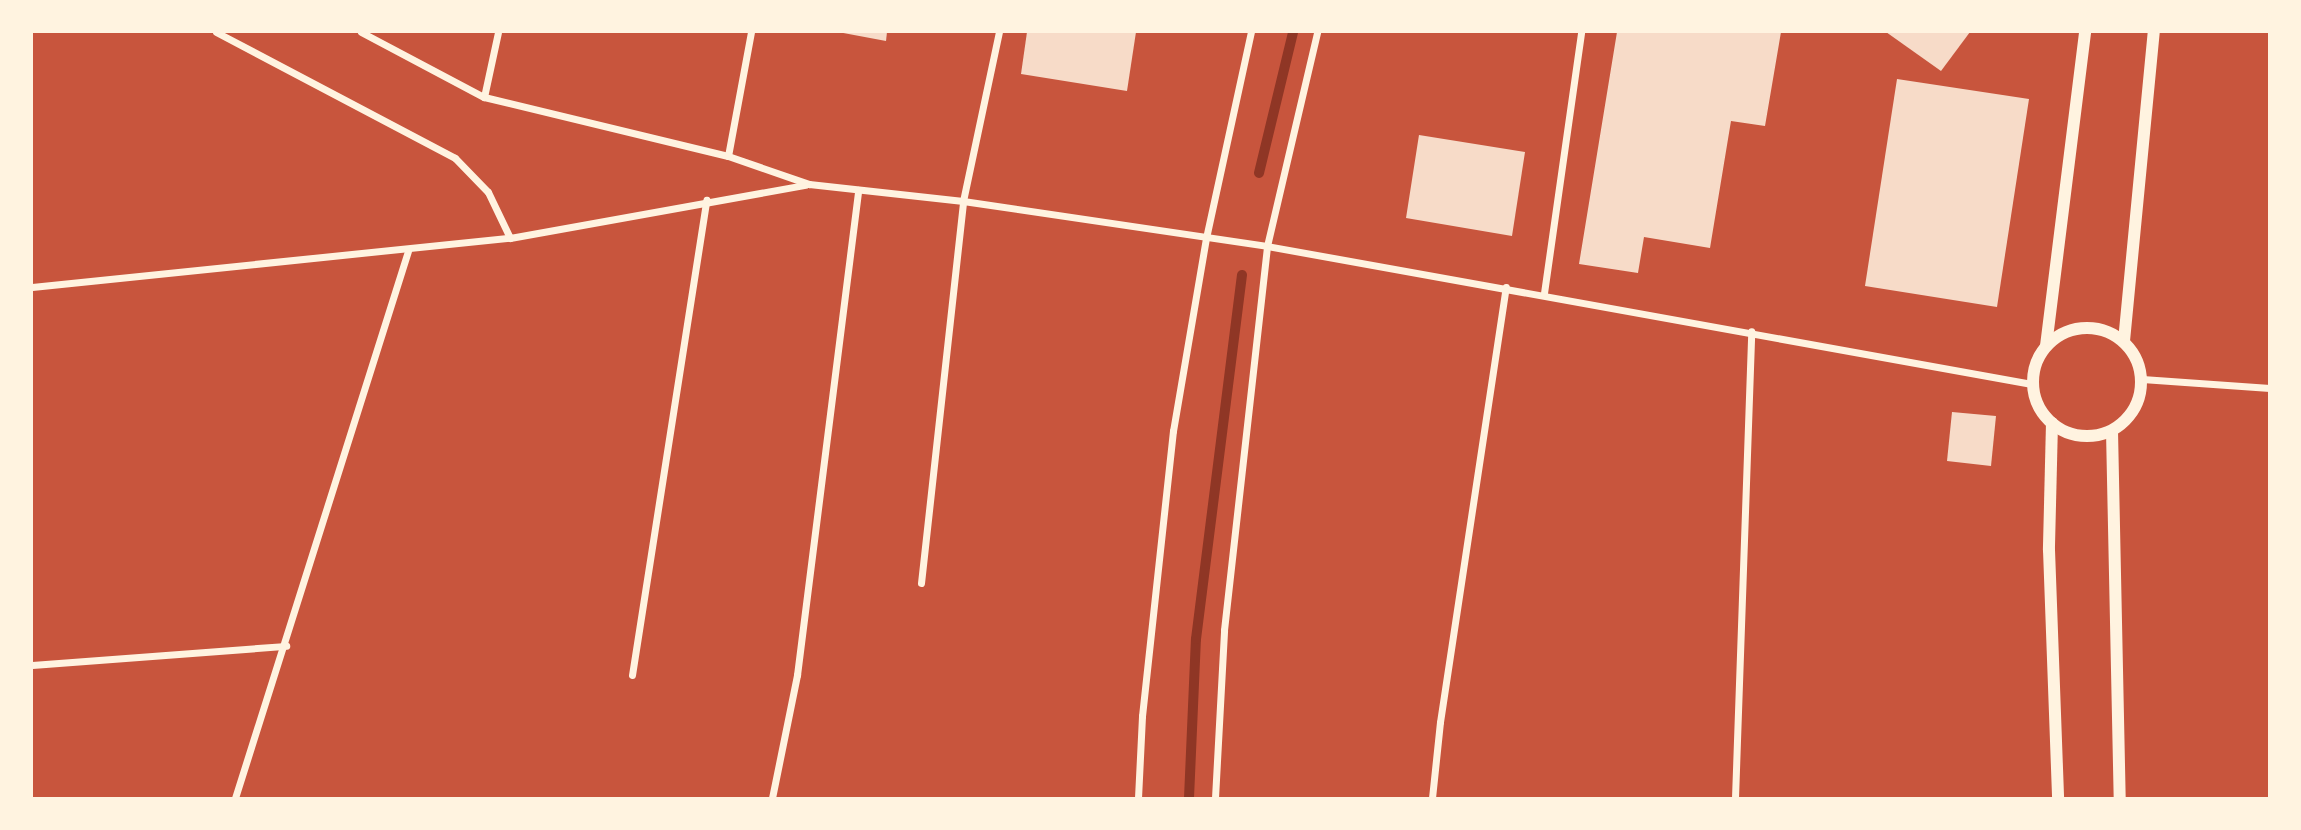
<!DOCTYPE html>
<html>
<head>
<meta charset="utf-8">
<style>
  body { margin:0 }
  #map { position:relative; width:2301px; height:830px; overflow:hidden; background:#c8553d; font-family:"DejaVu Sans",sans-serif }
  div>[style] { position:absolute }
  .stream>* { height:10px; margin:-5px; padding:0 5px; transform-origin:5px; border-radius:5px; background:#8f3625 }
  .building>* { inset:0; background:#f7dbc8 }
  .minor>* { height:7px; margin:-3.5px; padding:0 3.5px; transform-origin:3.5px; border-radius:3.5px; background:#fff3e0 }
  .tertiary>* { height:12px; margin:-6px; padding:0 6px; transform-origin:6px; border-radius:6px; background:#fff3e0 }
  .tertiary>.ring { margin:-6px; padding:0; box-sizing:content-box; background:none; border:12px solid #fff3e0; border-radius:50% }
  span { translate:-50% -50%; white-space:nowrap; text-align:center; line-height:1.15; -webkit-text-stroke:6px #fff3e0; paint-order:stroke }
  .frame { position:absolute; inset:0; border:33px solid #fff3e0; pointer-events:none }
</style>
</head>
<body>
<div id="map">
  <div class="stream">
    <div style="left:1259px;top:173px;width:145px;rotate:-76.4deg"></div>
    <div style="left:1189px;top:798px;width:159px;rotate:-87.5deg"></div>
    <div style="left:1196px;top:639px;width:367px;rotate:-82.8deg"></div>
  </div>
  <div class="building">
    <div style="clip-path:polygon(838px 32px,887px 32px,886px 41px)"></div>
    <div style="clip-path:polygon(1027px 32px,1136px 32px,1127px 91px,1021px 74px)"></div>
    <div style="clip-path:polygon(1617px 32px,1781px 32px,1765px 126px,1731px 121px,1710px 248px,1644px 237px,1638px 273px,1579px 264px)"></div>
    <div style="clip-path:polygon(1886px 32px,1970px 32px,1941px 71px)"></div>
    <div style="clip-path:polygon(1897px 79px,2029px 99px,1997px 307px,1865px 286px)"></div>
    <div style="clip-path:polygon(1419px 135px,1525px 152px,1512px 236px,1406px 218px)"></div>
    <div style="clip-path:polygon(1952px 412px,1996px 416px,1991px 466px,1947px 461px)"></div>
  </div>
  <div class="minor">
    <div style="left:216px;top:32px;width:270px;rotate:27.8deg"></div>
    <div style="left:455px;top:158px;width:47px;rotate:45.9deg"></div>
    <div style="left:488px;top:192px;width:51px;rotate:64.4deg"></div>
    <div style="left:361px;top:32px;width:139px;rotate:27.9deg"></div>
    <div style="left:484px;top:97px;width:251px;rotate:13.6deg"></div>
    <div style="left:728px;top:156px;width:86px;rotate:19.1deg"></div>
    <div style="left:809px;top:184px;width:155px;rotate:6.3deg"></div>
    <div style="left:963px;top:201px;width:307px;rotate:8.4deg"></div>
    <div style="left:1267px;top:246px;width:777px;rotate:10.23deg"></div>
    <div style="left:484px;top:97px;width:66px;rotate:-77.8deg"></div>
    <div style="left:728px;top:156px;width:126px;rotate:-79.5deg"></div>
    <div style="left:32px;top:287px;width:481px;rotate:-5.9deg"></div>
    <div style="left:510px;top:238px;width:300px;rotate:-10.2deg"></div>
    <div style="left:1544px;top:293px;width:264px;rotate:-81.9deg"></div>
    <div style="left:2142px;top:379px;width:128px;rotate:4deg"></div>
    <div style="left:921px;top:583px;width:384px;rotate:-83.7deg"></div>
    <div style="left:963px;top:201px;width:173px;rotate:-78deg"></div>
    <div style="left:32px;top:665px;width:255px;rotate:-4.3deg"></div>
    <div style="left:632px;top:675px;width:481px;rotate:-81.1deg"></div>
    <div style="left:235px;top:798px;width:574px;rotate:-72.45deg"></div>
    <div style="left:772px;top:798px;width:126px;rotate:-78.5deg"></div>
    <div style="left:797px;top:675px;width:489px;rotate:-82.8deg"></div>
    <div style="left:1138px;top:798px;width:82px;rotate:-87.2deg"></div>
    <div style="left:1142px;top:716px;width:287px;rotate:-83.8deg"></div>
    <div style="left:1173px;top:431px;width:196px;rotate:-80.3deg"></div>
    <div style="left:1206px;top:238px;width:211px;rotate:-77.7deg"></div>
    <div style="left:1215px;top:798px;width:168px;rotate:-86.9deg"></div>
    <div style="left:1224px;top:630px;width:386px;rotate:-83.6deg"></div>
    <div style="left:1267px;top:246px;width:220px;rotate:-76.8deg"></div>
    <div style="left:1432px;top:798px;width:76px;rotate:-84deg"></div>
    <div style="left:1440px;top:722px;width:440px;rotate:-81.4deg"></div>
    <div style="left:1735px;top:798px;width:467px;rotate:-88deg"></div>
  </div>
  <div class="tertiary">
    <div class="ring" style="left:2033px;top:328px;width:96px;height:96px"></div>
    <div style="left:2124px;top:341px;width:310px;rotate:-84.5deg"></div>
    <div style="left:2046px;top:346px;width:316px;rotate:-82.9deg"></div>
    <div style="left:2052px;top:423px;width:127px;rotate:91.4deg"></div>
    <div style="left:2049px;top:550px;width:248px;rotate:87.9deg"></div>
    <div style="left:2112px;top:431px;width:367px;rotate:88.8deg"></div>
  </div>
  <div class="frame"></div>
</div>
</body>
</html>
